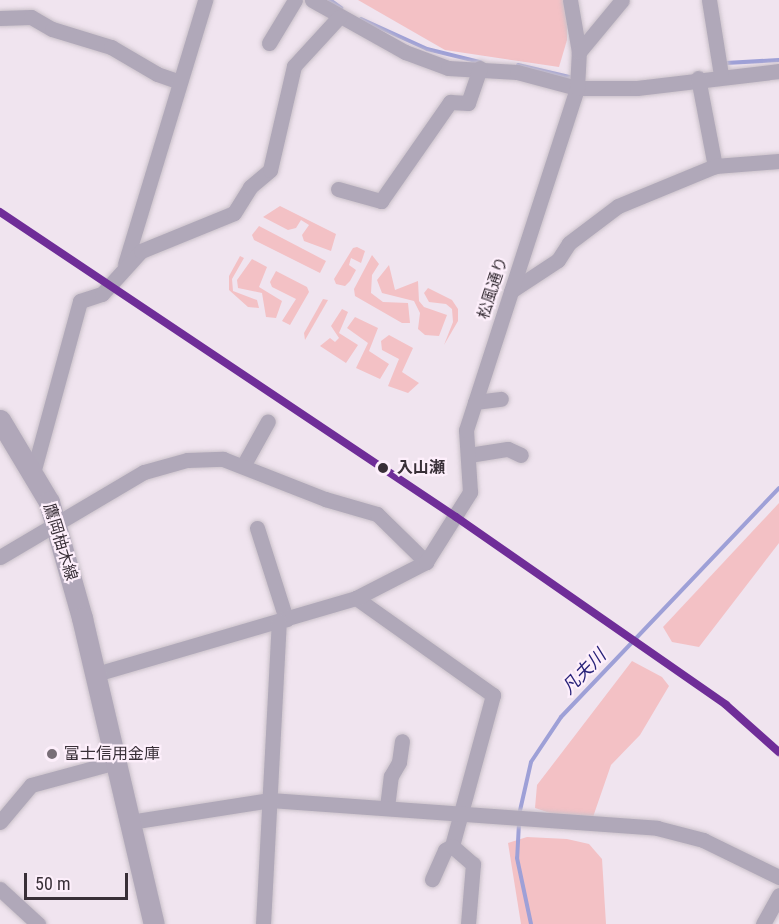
<!DOCTYPE html>
<html>
<head>
<meta charset="utf-8">
<style>
  body { margin:0 }
  #map { position:relative; width:779px; height:924px; overflow:hidden; background:#f0e4ef; font-family:"Roboto Condensed","Noto Sans JP",sans-serif }
  div>[style] { position:absolute }
  .green>* { inset:0; background:#f3c1c5 }
  .stream>* { height:4px; margin:-2px; padding:0 2px; transform-origin:2px; border-radius:2px; background:#9ea0d7 }
  .roads { filter:drop-shadow(0 0 2px #cac1c9) drop-shadow(0 0 2px #cac1c9) }
  .street>* { height:15px; margin:-7.5px; padding:0 7.5px; transform-origin:7.5px; border-radius:7.5px; background:#b0a8b9 }
  .secondary>* { height:21px; margin:-10.5px; padding:0 10.5px; transform-origin:10.5px; border-radius:10.5px; background:#b0a7b9 }
  .rail-1>* { height:8px; margin:-4px; padding:0 4px; transform-origin:4px; border-radius:4px; background:#6f2d98 }
  .dots>* { width:16px; height:16px; translate:-50% -50%; box-sizing:border-box; border:3px solid #fdeffb; border-radius:50% }
  span { translate:-50% -50%; white-space:nowrap; text-align:center; line-height:1.15; -webkit-text-stroke:4.5px #fdeffb; paint-order:stroke }
  .street-label { font-size:16px; color:#382f37 }
  .stop-label { font-size:16px; color:#382f37; font-weight:700 }
  .left { translate:0 -50%; text-align:left }
  .poi-label { font-size:16px; color:#382f37 }
  .water-label { font-size:18px; color:#282279; font-style:italic }
  .scale { position:absolute; left:24px; top:873px; width:104px; height:27px; box-sizing:border-box; border:3px solid #382f37; border-top:0; padding-left:8px; font-size:18px; line-height:21px; white-space:nowrap; color:#382f37; -webkit-text-stroke:4px #fdeffb; paint-order:stroke }
</style>
</head>
<body>
<div id="map">
  <div class="green">
    <div style="clip-path:polygon(358px 0,567px 0,567px 40px,559px 67px,445px 50px)"></div>
    <div style="clip-path:polygon(280px 206px,336px 234px,331px 251px,304px 241px,302px 235px,309px 225px,301px 220px,296px 228px,288px 230px,263px 217px)"></div>
    <div style="clip-path:polygon(259px 226px,326px 261px,320px 273px,254px 240px,252px 235px)"></div>
    <div style="clip-path:polygon(357px 247px,365px 251px,361px 263px,351px 258px,349px 265px,356px 270px,350px 281px,345px 286px,336px 284px,334px 279px,353px 248px)"></div>
    <div style="clip-path:polygon(372px 255px,379px 264px,372px 275px,371px 293px,383px 302px,408px 303px,410px 323px,402px 323px,355px 296px,354px 289px)"></div>
    <div style="clip-path:polygon(240px 256px,244px 258px,232px 279px,233px 291px,257px 300px,259px 308px,248px 307px,229px 290px,229px 276px)"></div>
    <div style="clip-path:polygon(252px 259px,267px 267px,259px 287px,282px 301px,276px 318px,266px 317px,262px 293px,238px 288px,237px 280px)"></div>
    <div style="clip-path:polygon(389px 265px,395px 290px,418px 281px,419px 301px,424px 307px,447px 315px,439px 336px,425px 335px,418px 329px,420px 313px,414px 301px,382px 293px,377px 280px)"></div>
    <div style="clip-path:polygon(276px 271px,307px 287px,309px 292px,290px 325px,282px 321px,296px 299px,272px 287px,270px 282px)"></div>
    <div style="clip-path:polygon(428px 288px,452px 300px,458px 309px,458px 321px,444px 345px,453px 322px,452px 309px,446px 304px,429px 302px,424px 293px)"></div>
    <div style="clip-path:polygon(323px 299px,328px 300px,305px 340px,304px 333px)"></div>
    <div style="clip-path:polygon(342px 309px,348px 312px,339px 333px,358px 345px,346px 363px,320px 346px,330px 338px,335px 342px,339px 338px,331px 326px)"></div>
    <div style="clip-path:polygon(355px 317px,378px 328px,369px 351px,389px 364px,380px 379px,356px 368px,368px 343px,347px 328px)"></div>
    <div style="clip-path:polygon(389px 335px,413px 348px,402px 372px,419px 383px,408px 393px,388px 386px,399px 359px,382px 350px,381px 341px)"></div>
    <div style="clip-path:polygon(779px 503px,779px 543px,699px 647px,672px 642px,663px 627px)"></div>
    <div style="clip-path:polygon(632px 661px,662px 677px,669px 686px,640px 735px,611px 765px,593px 817px,553px 814px,535px 808px,537px 785px)"></div>
    <div style="clip-path:polygon(527px 837px,567px 839px,589px 844px,602px 859px,606px 924px,521px 924px,508px 843px)"></div>
  </div>
  <div class="stream">
    <div style="left:330px;top:0;width:14px;rotate:36deg"></div>
    <div style="left:361px;top:19px;width:72px;rotate:24.4deg"></div>
    <div style="left:427px;top:49px;width:55px;rotate:13.8deg"></div>
    <div style="left:726px;top:63px;width:53px;rotate:-3.2deg"></div>
    <div style="left:518px;top:65px;width:57px;rotate:13.1deg"></div>
    <div style="left:519px;top:815px;width:54px;rotate:-77.2deg"></div>
    <div style="left:531px;top:762px;width:54px;rotate:-56.3deg"></div>
    <div style="left:561px;top:717px;width:316px;rotate:-46.4deg"></div>
    <div style="left:519px;top:823px;width:35px;rotate:93deg"></div>
    <div style="left:517px;top:858px;width:67px;rotate:78deg"></div>
  </div>
  <div class="roads">
    <div class="street">
      <div style="left:312px;top:0;width:107px;rotate:29.2deg"></div>
      <div style="left:405px;top:52px;width:46px;rotate:20.4deg"></div>
      <div style="left:448px;top:68px;width:69px;rotate:3.3deg"></div>
      <div style="left:517px;top:72px;width:62px;rotate:14.9deg"></div>
      <div style="left:577px;top:88px;width:60px"></div>
      <div style="left:637px;top:88px;width:143px;rotate:-6.8deg"></div>
      <div style="left:570px;top:0;width:53px;rotate:80.2deg"></div>
      <div style="left:709px;top:0;width:76px;rotate:80.9deg"></div>
      <div style="left:0;top:18px;width:31px;rotate:-2deg"></div>
      <div style="left:31px;top:17px;width:24px;rotate:30deg"></div>
      <div style="left:52px;top:29px;width:62px;rotate:17deg"></div>
      <div style="left:111px;top:47px;width:53px;rotate:30.4deg"></div>
      <div style="left:157px;top:74px;width:24px;rotate:19deg"></div>
      <div style="left:269px;top:43px;width:50px;rotate:-58.8deg"></div>
      <div style="left:698px;top:78px;width:90px;rotate:79.1deg"></div>
      <div style="left:338px;top:189px;width:45px;rotate:15.6deg"></div>
      <div style="left:381px;top:201px;width:121px;rotate:-55.1deg"></div>
      <div style="left:450px;top:102px;width:18px;rotate:3deg"></div>
      <div style="left:468px;top:103px;width:37px;rotate:-71deg"></div>
      <div style="left:125px;top:264px;width:276px;rotate:-73.1deg"></div>
      <div style="left:511px;top:291px;width:56px;rotate:-33.4deg"></div>
      <div style="left:558px;top:260px;width:20px;rotate:-57deg"></div>
      <div style="left:569px;top:243px;width:61px;rotate:-37.1deg"></div>
      <div style="left:618px;top:206px;width:105px;rotate:-22.4deg"></div>
      <div style="left:715px;top:166px;width:64px;rotate:-4.5deg"></div>
      <div style="left:475px;top:402px;width:26px;rotate:-7deg"></div>
      <div style="left:469px;top:455px;width:39px;rotate:-9deg"></div>
      <div style="left:508px;top:449px;width:14px;rotate:25deg"></div>
      <div style="left:243px;top:466px;width:51px;rotate:-60.9deg"></div>
      <div style="left:33px;top:473px;width:178px;rotate:-74.7deg"></div>
      <div style="left:80px;top:301px;width:23px;rotate:-18deg"></div>
      <div style="left:102px;top:294px;width:58px;rotate:-47.8deg"></div>
      <div style="left:141px;top:251px;width:100px;rotate:-22.2deg"></div>
      <div style="left:234px;top:213px;width:31px;rotate:-58deg"></div>
      <div style="left:250px;top:187px;width:26px;rotate:-40deg"></div>
      <div style="left:270px;top:170px;width:107px;rotate:-77deg"></div>
      <div style="left:294px;top:66px;width:67px;rotate:-47.4deg"></div>
      <div style="left:257px;top:528px;width:96px;rotate:72.3deg"></div>
      <div style="left:0;top:557px;width:167px;rotate:-30.6deg"></div>
      <div style="left:144px;top:472px;width:45px;rotate:-15.6deg"></div>
      <div style="left:187px;top:460px;width:36px;rotate:-2deg"></div>
      <div style="left:223px;top:459px;width:110px;rotate:21.4deg"></div>
      <div style="left:325px;top:499px;width:54px;rotate:16.1deg"></div>
      <div style="left:377px;top:514px;width:69px;rotate:44.4deg"></div>
      <div style="left:356px;top:598px;width:168px;rotate:35.3deg"></div>
      <div style="left:493px;top:695px;width:156px;rotate:105.2deg"></div>
      <div style="left:452px;top:846px;width:8px;rotate:150deg"></div>
      <div style="left:445px;top:850px;width:32px;rotate:114deg"></div>
      <div style="left:96px;top:674px;width:271px;rotate:-16.3deg"></div>
      <div style="left:356px;top:598px;width:79px;rotate:-27.2deg"></div>
      <div style="left:426px;top:562px;width:83px;rotate:-57.8deg"></div>
      <div style="left:470px;top:492px;width:62px;rotate:-93.7deg"></div>
      <div style="left:466px;top:430px;width:360px;rotate:-72deg"></div>
      <div style="left:577px;top:88px;width:36px;rotate:-87deg"></div>
      <div style="left:579px;top:52px;width:67px;rotate:-50.4deg"></div>
      <div style="left:387px;top:807px;width:31px;rotate:-83deg"></div>
      <div style="left:391px;top:776px;width:16px;rotate:-60deg"></div>
      <div style="left:399px;top:762px;width:21px;rotate:-82deg"></div>
      <div style="left:0;top:822px;width:48px;rotate:-50deg"></div>
      <div style="left:31px;top:785px;width:88px;rotate:-15.1deg"></div>
      <div style="left:130px;top:822px;width:142px;rotate:-8.9deg"></div>
      <div style="left:270px;top:800px;width:388px;rotate:4.1deg"></div>
      <div style="left:657px;top:828px;width:48px;rotate:14.6deg"></div>
      <div style="left:703px;top:840px;width:85px;rotate:26deg"></div>
      <div style="left:452px;top:846px;width:28px;rotate:41deg"></div>
      <div style="left:473px;top:864px;width:60px;rotate:94.8deg"></div>
      <div style="left:0;top:889px;width:52px;rotate:42.6deg"></div>
      <div style="left:263px;top:924px;width:303px;rotate:-87deg"></div>
      <div style="left:763px;top:924px;width:33px;rotate:-61deg"></div>
    </div>
    <div class="secondary">
      <div style="left:0;top:420px;width:96px;rotate:59.1deg"></div>
      <div style="left:49px;top:502px;width:121px;rotate:74.1deg"></div>
      <div style="left:82px;top:618px;width:314px;rotate:76.8deg"></div>
    </div>
  </div>
  <div class="rail-1">
    <div style="left:0;top:212px;width:549px;rotate:33.78deg"></div>
    <div style="left:456px;top:517px;width:329px;rotate:34.8deg"></div>
    <div style="left:726px;top:705px;width:71px;rotate:41.6deg"></div>
  </div>
  <div class="dots">
    <div style="left:383px;top:468px;background:#382f37"></div>
    <div style="left:52px;top:754px;background:#786e77"></div>
  </div>
  <div class="street-label">
    <span style="left:493px;top:288px;rotate:-72deg">松風通り</span>
    <span style="left:60px;top:542px;rotate:73deg">鷹岡柚木線</span>
  </div>
  <div class="stop-label">
    <span class="left" style="left:397px;top:468px">入山瀬</span>
  </div>
  <div class="poi-label">
    <span class="left" style="left:64px;top:754px">富士信用金庫</span>
  </div>
  <div class="water-label">
    <span style="left:584px;top:672px;rotate:-46deg">凡夫川</span>
  </div>
  <div class="scale">50 m</div>
</div>
</body>
</html>
